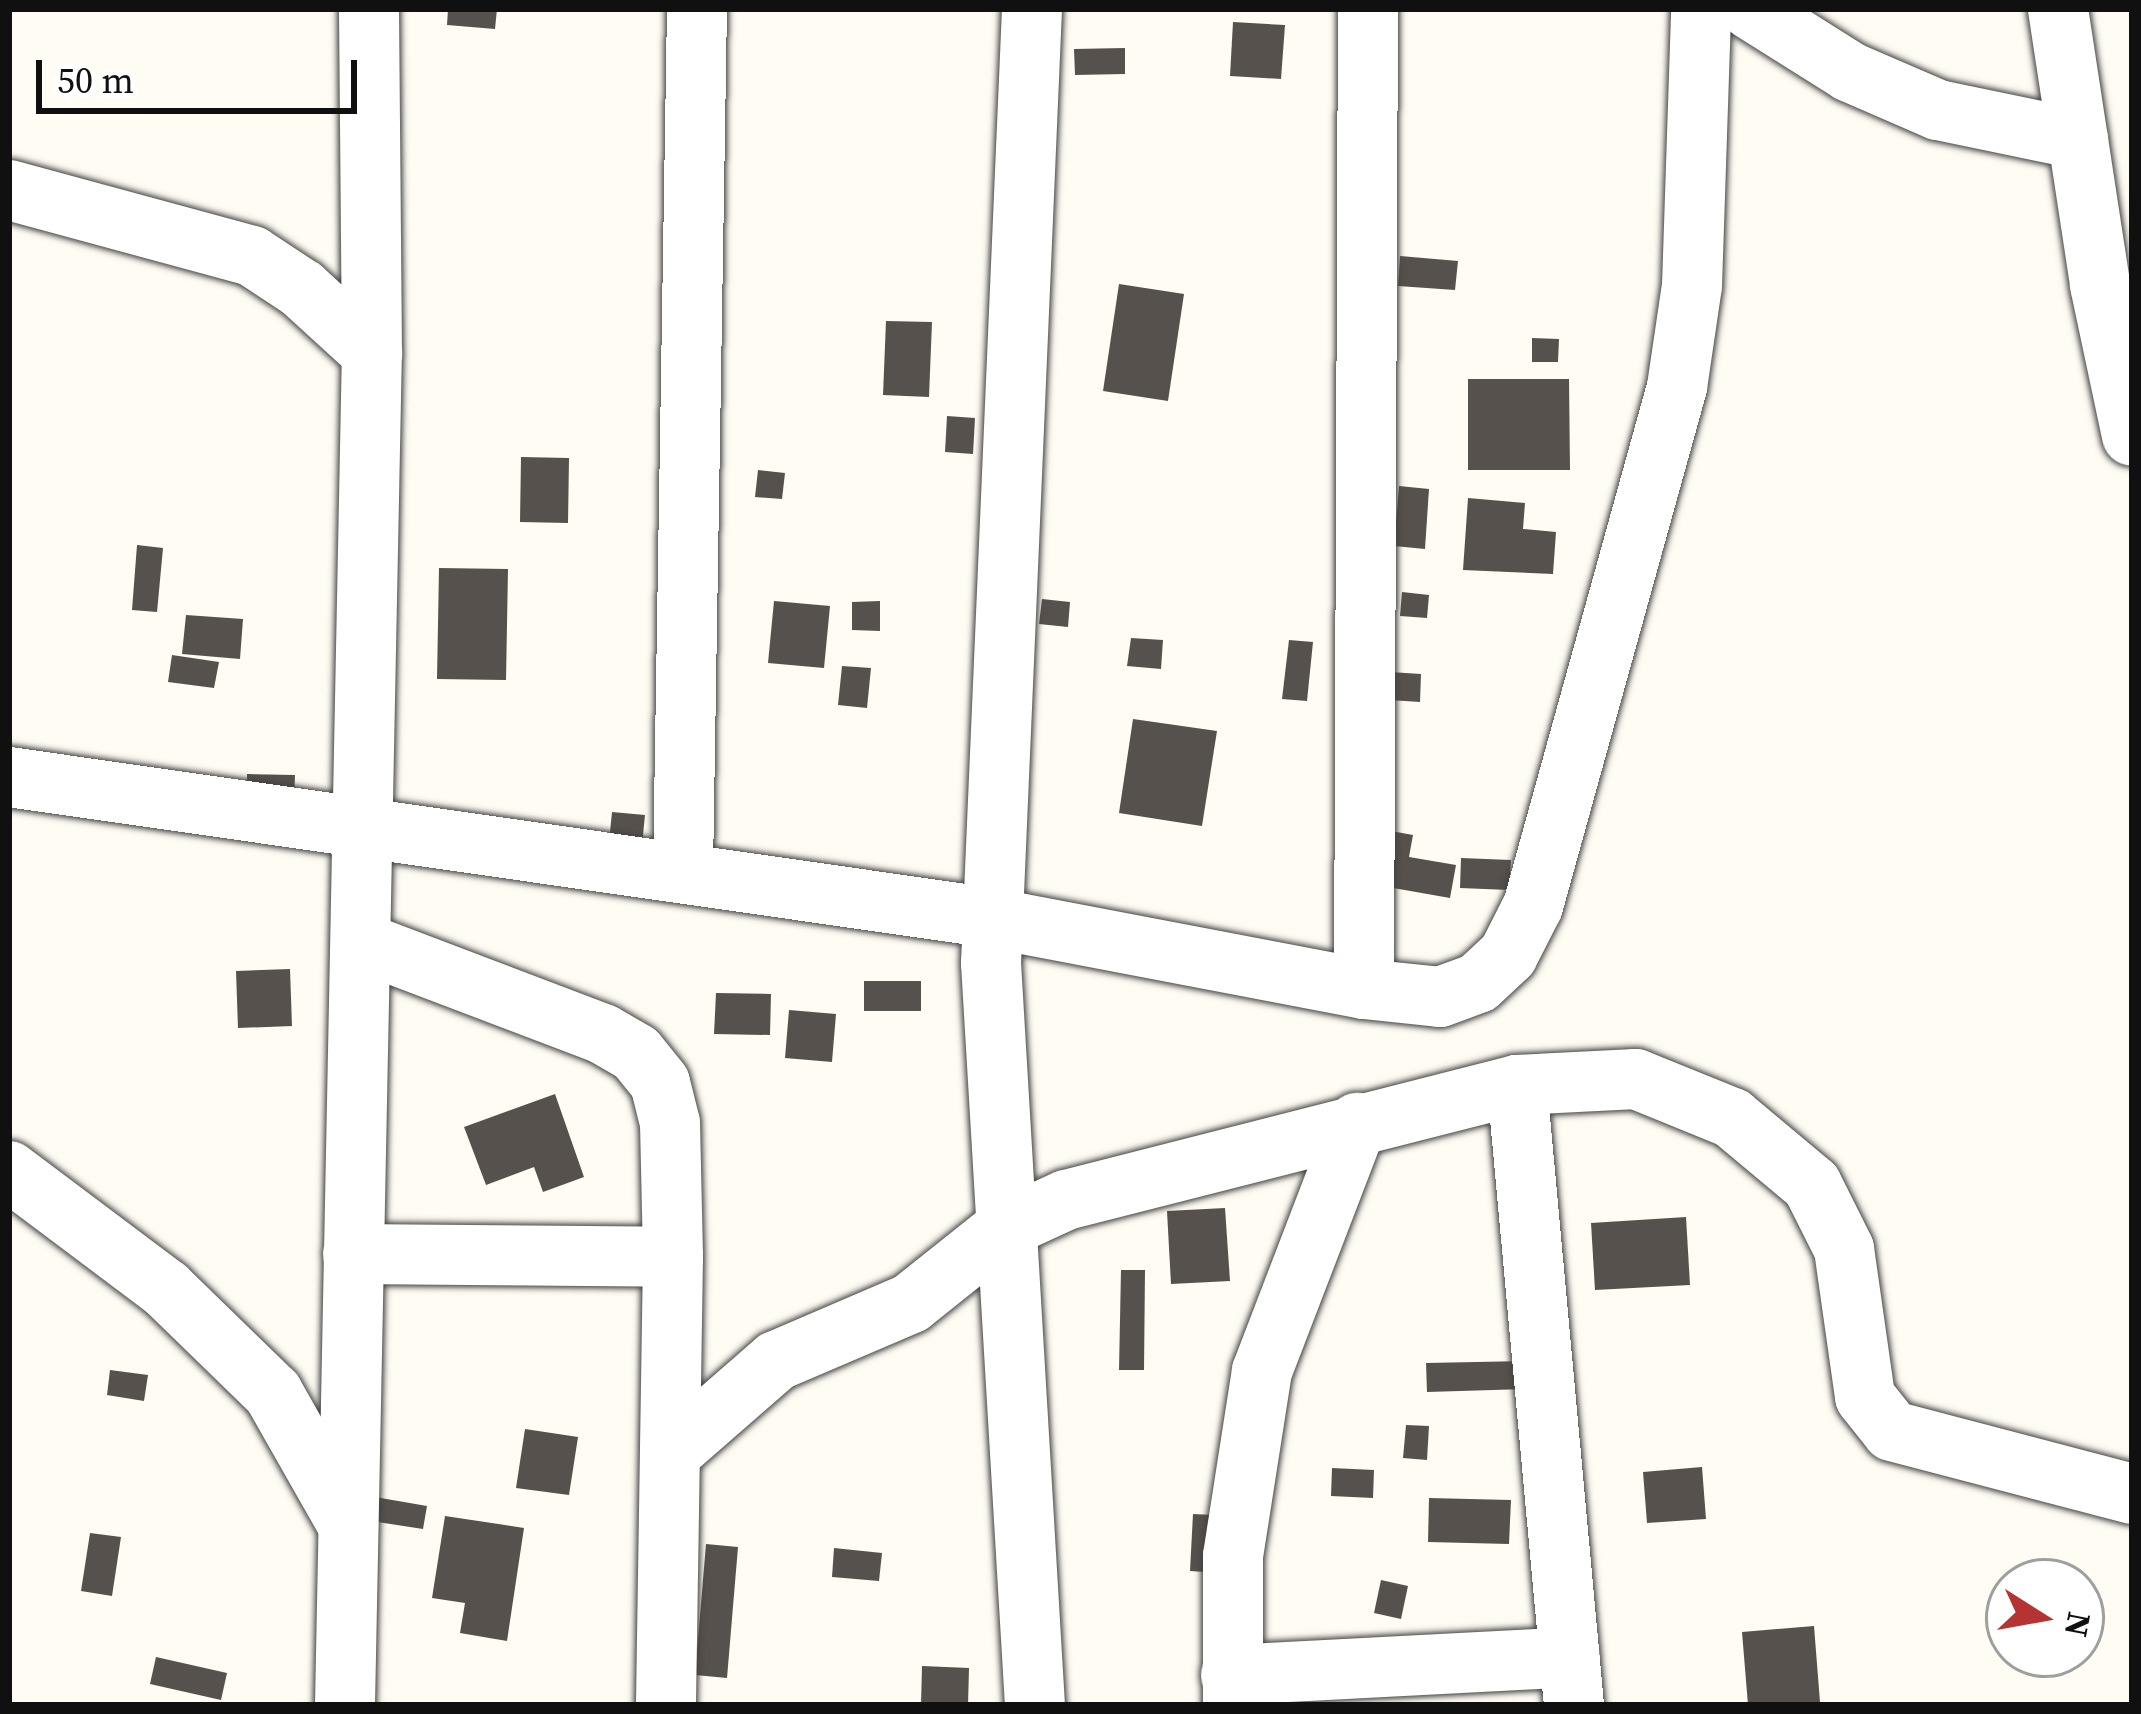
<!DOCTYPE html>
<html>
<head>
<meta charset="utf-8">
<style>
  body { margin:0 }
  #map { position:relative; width:2141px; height:1714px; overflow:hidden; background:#fefcf3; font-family:"Source Serif 4",serif }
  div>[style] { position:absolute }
  .building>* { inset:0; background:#57514d }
  .roads { filter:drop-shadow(0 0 3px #434343) drop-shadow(0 0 3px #434343) }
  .minor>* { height:60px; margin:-30px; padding:0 30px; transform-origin:30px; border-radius:30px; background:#fff }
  span { translate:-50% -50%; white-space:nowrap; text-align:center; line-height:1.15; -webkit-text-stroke:12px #fff; paint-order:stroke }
  .frame { position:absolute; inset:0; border:12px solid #101010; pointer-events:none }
  .north { position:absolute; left:1985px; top:1558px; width:120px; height:120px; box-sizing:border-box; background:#fff; border:3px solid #9f9f9f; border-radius:50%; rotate:101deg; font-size:33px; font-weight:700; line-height:48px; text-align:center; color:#101010 }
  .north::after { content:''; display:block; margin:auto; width:42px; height:54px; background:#b53333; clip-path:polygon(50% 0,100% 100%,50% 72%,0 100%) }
  .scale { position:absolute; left:36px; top:60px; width:321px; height:54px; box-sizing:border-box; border:6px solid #101010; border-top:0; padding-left:15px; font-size:36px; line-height:42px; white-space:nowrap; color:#101010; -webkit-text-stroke:9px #fff; paint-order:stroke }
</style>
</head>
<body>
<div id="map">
  <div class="building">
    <div style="clip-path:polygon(448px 9px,497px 9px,495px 29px,447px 25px)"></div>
    <div style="clip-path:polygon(1233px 22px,1285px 25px,1281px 79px,1230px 76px)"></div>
    <div style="clip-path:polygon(1125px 48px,1125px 74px,1075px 75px,1074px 49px)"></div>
    <div style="clip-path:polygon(1400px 256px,1458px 261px,1455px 290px,1398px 286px)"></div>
    <div style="clip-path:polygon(1119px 284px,1184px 294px,1168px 401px,1103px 391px)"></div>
    <div style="clip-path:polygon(886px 321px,932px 322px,929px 397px,883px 395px)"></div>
    <div style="clip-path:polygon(1532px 338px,1559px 339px,1558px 362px,1532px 362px)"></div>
    <div style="clip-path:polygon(1468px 379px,1569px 379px,1570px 470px,1468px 470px)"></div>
    <div style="clip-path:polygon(947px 416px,975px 418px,973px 454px,945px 452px)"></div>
    <div style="clip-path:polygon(521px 457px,569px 458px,568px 523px,520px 522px)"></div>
    <div style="clip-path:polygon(758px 470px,785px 473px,782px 499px,755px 497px)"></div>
    <div style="clip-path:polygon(1399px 486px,1429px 489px,1425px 549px,1394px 546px)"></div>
    <div style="clip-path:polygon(1468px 498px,1525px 503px,1523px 529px,1556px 532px,1553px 574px,1463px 570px)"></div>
    <div style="clip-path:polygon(137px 545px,163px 548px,157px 612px,132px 610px)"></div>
    <div style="clip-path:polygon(439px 568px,508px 569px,506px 680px,437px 679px)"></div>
    <div style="clip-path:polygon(1402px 592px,1429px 595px,1427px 618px,1400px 616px)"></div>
    <div style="clip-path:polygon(1042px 599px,1070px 602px,1068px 627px,1039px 624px)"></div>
    <div style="clip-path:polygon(774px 601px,830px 606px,824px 668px,768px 663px)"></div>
    <div style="clip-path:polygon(880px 601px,880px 631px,852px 630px,852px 602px)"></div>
    <div style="clip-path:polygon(186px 615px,243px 619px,240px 659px,182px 654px)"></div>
    <div style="clip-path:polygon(1131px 638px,1163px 640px,1161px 669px,1127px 666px)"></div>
    <div style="clip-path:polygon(1289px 640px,1313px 642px,1307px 701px,1282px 699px)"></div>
    <div style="clip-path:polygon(172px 655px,219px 662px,214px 688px,168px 682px)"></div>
    <div style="clip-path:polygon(842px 666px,871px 668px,867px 708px,838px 705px)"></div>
    <div style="clip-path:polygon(1390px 672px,1421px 674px,1420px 702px,1389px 700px)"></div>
    <div style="clip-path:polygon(1133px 719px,1217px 731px,1202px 826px,1119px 813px)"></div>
    <div style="clip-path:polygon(247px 774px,295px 775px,294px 803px,247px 802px)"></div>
    <div style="clip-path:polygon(612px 812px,645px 815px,642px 845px,609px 842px)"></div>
    <div style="clip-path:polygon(1391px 831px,1413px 835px,1409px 857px,1456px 865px,1450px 898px,1382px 886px)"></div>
    <div style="clip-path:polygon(1461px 858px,1511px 860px,1509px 890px,1460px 888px)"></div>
    <div style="clip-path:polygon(290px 969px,292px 1026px,238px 1028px,236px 971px)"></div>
    <div style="clip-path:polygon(864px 981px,921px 981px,921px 1011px,864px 1011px)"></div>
    <div style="clip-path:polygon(716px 993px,771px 994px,770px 1035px,714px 1034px)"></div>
    <div style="clip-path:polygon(789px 1010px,836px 1014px,832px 1062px,785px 1058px)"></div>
    <div style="clip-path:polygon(555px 1094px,584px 1177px,543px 1192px,534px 1167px,486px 1185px,464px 1127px)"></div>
    <div style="clip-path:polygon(1225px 1208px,1230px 1281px,1171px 1284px,1167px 1211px)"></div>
    <div style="clip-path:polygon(1686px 1217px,1690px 1285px,1595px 1290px,1591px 1223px)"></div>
    <div style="clip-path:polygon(1121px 1270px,1145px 1270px,1144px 1370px,1119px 1370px)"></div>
    <div style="clip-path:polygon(1527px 1361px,1528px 1389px,1427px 1392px,1426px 1363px)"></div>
    <div style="clip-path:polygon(110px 1370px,148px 1375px,144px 1401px,107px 1395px)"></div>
    <div style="clip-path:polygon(1406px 1425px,1429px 1426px,1427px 1460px,1403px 1458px)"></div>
    <div style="clip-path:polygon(525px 1429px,578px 1437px,569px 1495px,516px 1488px)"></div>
    <div style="clip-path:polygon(1702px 1467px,1706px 1519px,1647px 1523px,1643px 1472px)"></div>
    <div style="clip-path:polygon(1332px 1468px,1374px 1470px,1373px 1498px,1331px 1496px)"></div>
    <div style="clip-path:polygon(375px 1497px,427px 1506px,423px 1529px,371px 1521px)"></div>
    <div style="clip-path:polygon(1429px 1498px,1511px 1500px,1509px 1544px,1428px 1542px)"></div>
    <div style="clip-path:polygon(1193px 1514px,1254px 1517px,1251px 1575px,1190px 1571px)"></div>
    <div style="clip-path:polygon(445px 1516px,524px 1528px,507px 1641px,460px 1633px,465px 1603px,432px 1598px)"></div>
    <div style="clip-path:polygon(90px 1533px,121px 1537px,112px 1596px,81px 1591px)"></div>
    <div style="clip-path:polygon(706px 1544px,738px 1547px,727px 1678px,695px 1675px)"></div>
    <div style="clip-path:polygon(834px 1548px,882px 1553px,879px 1581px,832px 1577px)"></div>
    <div style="clip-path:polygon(1381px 1580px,1408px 1586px,1401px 1619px,1374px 1613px)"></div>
    <div style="clip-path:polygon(1814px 1626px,1820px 1702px,1748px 1705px,1742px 1632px)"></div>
    <div style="clip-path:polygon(156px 1657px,227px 1673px,221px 1700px,150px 1684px)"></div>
    <div style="clip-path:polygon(922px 1666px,969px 1668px,968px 1705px,921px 1705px)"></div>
  </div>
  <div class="roads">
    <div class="minor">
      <div style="left:1032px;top:9px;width:955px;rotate:92.46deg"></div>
      <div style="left:991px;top:963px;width:743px;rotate:86.61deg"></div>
      <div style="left:1750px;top:9px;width:118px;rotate:32.2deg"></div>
      <div style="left:1850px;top:72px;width:96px;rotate:23.4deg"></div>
      <div style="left:1938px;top:110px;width:143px;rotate:11.7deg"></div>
      <div style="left:2058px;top:9px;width:279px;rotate:81.3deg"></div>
      <div style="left:2100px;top:285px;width:154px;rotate:78deg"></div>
      <div style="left:9px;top:190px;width:252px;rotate:15.2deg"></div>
      <div style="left:252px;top:256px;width:60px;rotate:33.4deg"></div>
      <div style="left:302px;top:289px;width:95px;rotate:42.4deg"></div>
      <div style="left:9px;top:777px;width:993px;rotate:8.16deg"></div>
      <div style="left:992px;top:918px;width:379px;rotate:10.8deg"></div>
      <div style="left:1364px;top:989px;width:76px;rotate:6deg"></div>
      <div style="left:1440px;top:997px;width:40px;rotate:-20.2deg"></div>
      <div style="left:1478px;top:983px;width:41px;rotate:-43deg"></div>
      <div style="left:1508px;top:955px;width:55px;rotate:-63deg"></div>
      <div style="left:1533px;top:906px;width:539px;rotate:-74.49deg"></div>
      <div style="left:1677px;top:387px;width:102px;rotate:-81.6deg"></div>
      <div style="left:1692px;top:286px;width:277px;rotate:-88.1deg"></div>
      <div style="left:683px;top:870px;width:861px;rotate:-89.07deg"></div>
      <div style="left:361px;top:942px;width:259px;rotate:20.8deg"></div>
      <div style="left:603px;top:1034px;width:38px;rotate:30deg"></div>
      <div style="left:636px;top:1053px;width:38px;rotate:51deg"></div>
      <div style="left:660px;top:1083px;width:41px;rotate:76deg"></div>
      <div style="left:670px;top:1123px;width:134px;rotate:88.7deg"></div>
      <div style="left:673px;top:1257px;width:448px;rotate:90.9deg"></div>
      <div style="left:1364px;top:989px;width:980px;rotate:-89.77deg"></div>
      <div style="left:1517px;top:1085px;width:623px;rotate:84.75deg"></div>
      <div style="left:9px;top:1171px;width:196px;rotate:36.9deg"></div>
      <div style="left:166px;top:1289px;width:149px;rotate:44.2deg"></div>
      <div style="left:273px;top:1393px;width:152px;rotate:60.4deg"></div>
      <div style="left:353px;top:1254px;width:320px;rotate:0.5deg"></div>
      <div style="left:673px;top:1451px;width:137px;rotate:-41.1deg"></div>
      <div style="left:776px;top:1361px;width:147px;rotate:-23.2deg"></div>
      <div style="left:911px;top:1303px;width:120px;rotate:-38.6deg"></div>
      <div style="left:1005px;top:1228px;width:67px;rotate:-24.7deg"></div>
      <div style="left:1066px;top:1200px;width:465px;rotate:-14.3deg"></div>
      <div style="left:1517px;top:1085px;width:119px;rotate:-2.9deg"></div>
      <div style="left:1636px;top:1079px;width:104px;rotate:22.1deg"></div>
      <div style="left:1732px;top:1118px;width:104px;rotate:39.9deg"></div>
      <div style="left:1812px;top:1185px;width:72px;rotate:63.4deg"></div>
      <div style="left:1844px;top:1249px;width:149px;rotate:81.9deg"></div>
      <div style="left:1865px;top:1397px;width:43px;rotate:51.5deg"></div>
      <div style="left:1892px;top:1431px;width:248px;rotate:14.7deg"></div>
      <div style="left:1231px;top:1675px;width:339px;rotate:-3deg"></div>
      <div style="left:345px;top:1705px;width:1352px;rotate:-88.86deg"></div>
      <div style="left:372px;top:353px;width:344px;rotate:-90.5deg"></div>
      <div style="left:1233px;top:1705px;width:149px;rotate:-90deg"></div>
      <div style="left:1233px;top:1556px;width:187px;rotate:-81.1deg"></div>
      <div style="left:1262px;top:1371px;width:266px;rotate:-69deg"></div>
    </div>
  </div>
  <div class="frame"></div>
  <div class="north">N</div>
  <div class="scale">50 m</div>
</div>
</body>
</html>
